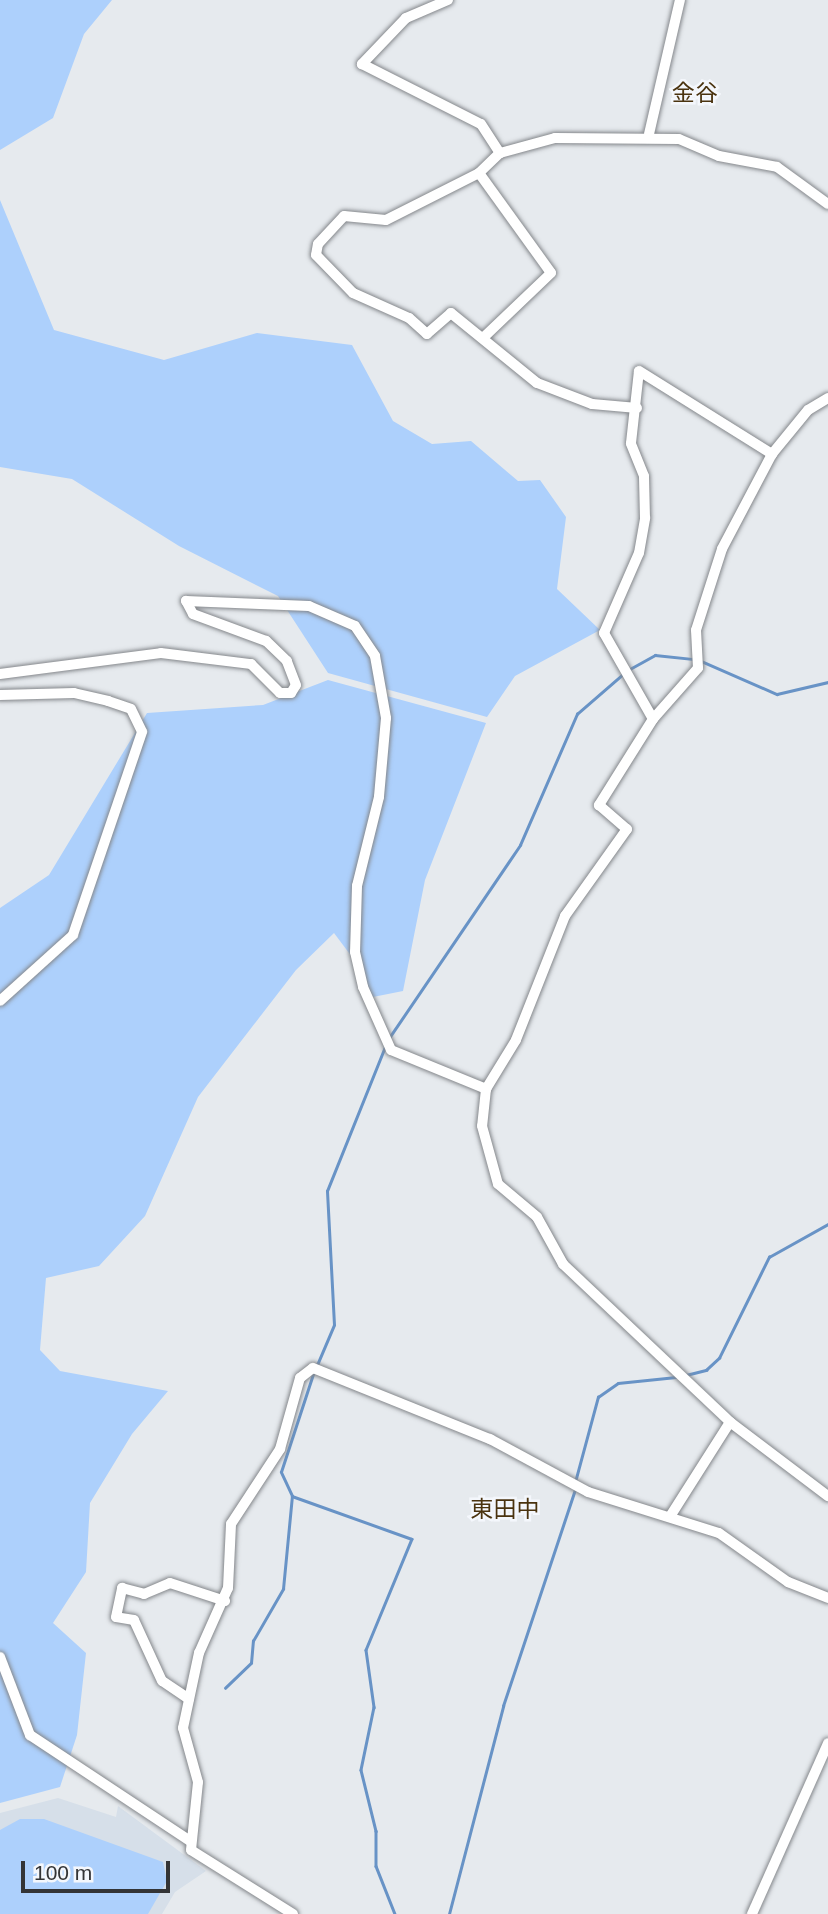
<!DOCTYPE html>
<html>
<head>
<meta charset="utf-8">
<style>
  body { margin:0 }
  #map { position:relative; width:828px; height:1914px; overflow:hidden; background:#e6eaee; font-family:Helvetica,"Noto Sans JP",sans-serif }
  div>[style] { position:absolute }
  .built>* { inset:0; background:#d6dfe9 }
  .green>* { inset:0; background:#add0fc }
  .stream>* { height:2.5px; margin:-1.25px; padding:0 1.25px; transform-origin:1.25px; border-radius:1.25px; background:#6893c6 }
  .roads { filter:drop-shadow(0 0 2px #84878b) drop-shadow(0 0 2px #84878b) }
  .minor>* { height:10px; margin:-5px; padding:0 5px; transform-origin:5px; border-radius:5px; background:#fff }
  span { translate:-50% -50%; white-space:nowrap; text-align:center; line-height:1.15; -webkit-text-stroke:5px #f4f7fc; paint-order:stroke }
  .quarter-label { font-size:23px; color:#4a330f }
  .scale { position:absolute; left:21px; top:1861px; width:149px; height:32px; box-sizing:border-box; border:4px solid #333436; border-top:0; padding-left:9px; font-size:21px; line-height:24px; white-space:nowrap; color:#333436; -webkit-text-stroke:5px #f4f7fc; paint-order:stroke }
</style>
</head>
<body>
<div id="map">
  <div class="built">
    <div style="clip-path:polygon(58px 1798px,116px 1817px,118px 1806px,206px 1871px,175px 1892px,162px 1914px,0 1914px,0 1813px)"></div>
  </div>
  <div class="green">
    <div style="clip-path:polygon(0 0,112px 0,84px 34px,53px 118px,0 150px)"></div>
    <div style="clip-path:polygon(0 200px,54px 330px,164px 360px,257px 333px,352px 345px,393px 421px,432px 444px,471px 441px,518px 481px,540px 480px,566px 517px,557px 589px,600px 630px,515px 676px,487px 717px,328px 673px,278px 596px,179px 546px,72px 479px,0 467px)"></div>
    <div style="clip-path:polygon(328px 680px,486px 723px,425px 880px,403px 991px,368px 998px,361px 969px,334px 933px,296px 970px,198px 1097px,145px 1216px,99px 1266px,46px 1278px,40px 1350px,60px 1371px,168px 1391px,132px 1434px,90px 1503px,86px 1572px,53px 1623px,86px 1653px,77px 1735px,60px 1787px,0 1803px,0 908px,49px 875px,147px 713px,263px 705px)"></div>
    <div style="clip-path:polygon(20px 1819px,44px 1819px,163px 1862px,167px 1881px,148px 1914px,0 1914px,0 1830px)"></div>
  </div>
  <div class="stream">
    <div style="left:701px;top:661px;width:83px;rotate:23.5deg"></div>
    <div style="left:777px;top:694px;width:52px;rotate:-13.2deg"></div>
    <div style="left:628px;top:670px;width:31px;rotate:-29deg"></div>
    <div style="left:655px;top:655px;width:39px;rotate:6deg"></div>
    <div style="left:389px;top:1038px;width:233px;rotate:-55.8deg"></div>
    <div style="left:520px;top:845px;width:143px;rotate:-66.5deg"></div>
    <div style="left:577px;top:714px;width:61px;rotate:-41deg"></div>
    <div style="left:317px;top:1365px;width:43px;rotate:-67deg"></div>
    <div style="left:334px;top:1325px;width:134px;rotate:-93deg"></div>
    <div style="left:327px;top:1191px;width:158px;rotate:-68.1deg"></div>
    <div style="left:686px;top:1375px;width:21px;rotate:-14deg"></div>
    <div style="left:706px;top:1370px;width:18px;rotate:-43deg"></div>
    <div style="left:719px;top:1358px;width:113px;rotate:-63.7deg"></div>
    <div style="left:769px;top:1257px;width:68px;rotate:-29.2deg"></div>
    <div style="left:575px;top:1482px;width:88px;rotate:-74.9deg"></div>
    <div style="left:598px;top:1397px;width:24px;rotate:-35deg"></div>
    <div style="left:618px;top:1383px;width:58px;rotate:-5.9deg"></div>
    <div style="left:292px;top:1496px;width:127px;rotate:19.7deg"></div>
    <div style="left:412px;top:1539px;width:120px;rotate:112.5deg"></div>
    <div style="left:366px;top:1650px;width:58px;rotate:82deg"></div>
    <div style="left:374px;top:1707px;width:64px;rotate:101.7deg"></div>
    <div style="left:361px;top:1770px;width:63px;rotate:76.2deg"></div>
    <div style="left:376px;top:1831px;width:35px;rotate:90deg"></div>
    <div style="left:376px;top:1866px;width:52px;rotate:68.4deg"></div>
    <div style="left:225px;top:1688px;width:36px;rotate:-44deg"></div>
    <div style="left:251px;top:1663px;width:22px;rotate:-85deg"></div>
    <div style="left:253px;top:1641px;width:60px;rotate:-60deg"></div>
    <div style="left:283px;top:1589px;width:93px;rotate:-84.5deg"></div>
    <div style="left:292px;top:1496px;width:26px;rotate:-115deg"></div>
    <div style="left:281px;top:1472px;width:103px;rotate:-71.9deg"></div>
    <div style="left:449px;top:1914px;width:215px;rotate:-75.4deg"></div>
    <div style="left:503px;top:1706px;width:229px;rotate:-71.6deg"></div>
  </div>
  <div class="roads">
    <div class="minor">
      <div style="left:448px;top:0;width:46px;rotate:156.8deg"></div>
      <div style="left:406px;top:18px;width:64px;rotate:133.7deg"></div>
      <div style="left:362px;top:64px;width:133px;rotate:26.8deg"></div>
      <div style="left:481px;top:124px;width:35px;rotate:57deg"></div>
      <div style="left:649px;top:134px;width:138px;rotate:-77deg"></div>
      <div style="left:479px;top:173px;width:123px;rotate:54.2deg"></div>
      <div style="left:551px;top:273px;width:94px;rotate:136.3deg"></div>
      <div style="left:828px;top:398px;width:23px;rotate:149deg"></div>
      <div style="left:808px;top:410px;width:57px;rotate:129.3deg"></div>
      <div style="left:772px;top:454px;width:107px;rotate:117.8deg"></div>
      <div style="left:722px;top:549px;width:85px;rotate:107.8deg"></div>
      <div style="left:696px;top:630px;width:38px;rotate:87deg"></div>
      <div style="left:698px;top:668px;width:68px;rotate:131.4deg"></div>
      <div style="left:653px;top:719px;width:102px;rotate:122.1deg"></div>
      <div style="left:599px;top:805px;width:37px;rotate:41deg"></div>
      <div style="left:627px;top:829px;width:107px;rotate:125.5deg"></div>
      <div style="left:565px;top:916px;width:133px;rotate:111.6deg"></div>
      <div style="left:516px;top:1040px;width:57px;rotate:121.5deg"></div>
      <div style="left:486px;top:1089px;width:37px;rotate:96deg"></div>
      <div style="left:482px;top:1126px;width:60px;rotate:74.6deg"></div>
      <div style="left:498px;top:1184px;width:51px;rotate:40.2deg"></div>
      <div style="left:537px;top:1217px;width:54px;rotate:61deg"></div>
      <div style="left:563px;top:1264px;width:230px;rotate:43.4deg"></div>
      <div style="left:730px;top:1422px;width:123px;rotate:37.1deg"></div>
      <div style="left:637px;top:408px;width:45px;rotate:-174.9deg"></div>
      <div style="left:592px;top:404px;width:59px;rotate:-159.1deg"></div>
      <div style="left:537px;top:383px;width:111px;rotate:-140.9deg"></div>
      <div style="left:451px;top:313px;width:32px;rotate:139deg"></div>
      <div style="left:427px;top:334px;width:24px;rotate:-138deg"></div>
      <div style="left:409px;top:318px;width:61px;rotate:-155.9deg"></div>
      <div style="left:353px;top:293px;width:53px;rotate:-134.2deg"></div>
      <div style="left:316px;top:255px;width:11px;rotate:-80deg"></div>
      <div style="left:318px;top:244px;width:38px;rotate:-47deg"></div>
      <div style="left:344px;top:216px;width:42px;rotate:5.4deg"></div>
      <div style="left:386px;top:220px;width:104px;rotate:-26.8deg"></div>
      <div style="left:479px;top:173px;width:29px;rotate:-44deg"></div>
      <div style="left:500px;top:153px;width:57px;rotate:-15.3deg"></div>
      <div style="left:555px;top:138px;width:124px;rotate:0.5deg"></div>
      <div style="left:679px;top:139px;width:43px;rotate:23deg"></div>
      <div style="left:719px;top:156px;width:59px;rotate:10.7deg"></div>
      <div style="left:777px;top:167px;width:63px;rotate:36deg"></div>
      <div style="left:0;top:674px;width:162px;rotate:-7.4deg"></div>
      <div style="left:161px;top:653px;width:91px;rotate:7deg"></div>
      <div style="left:251px;top:664px;width:41px;rotate:45deg"></div>
      <div style="left:280px;top:693px;width:11px"></div>
      <div style="left:291px;top:693px;width:9px;rotate:-58deg"></div>
      <div style="left:296px;top:685px;width:26px;rotate:-111deg"></div>
      <div style="left:287px;top:661px;width:29px;rotate:-136deg"></div>
      <div style="left:266px;top:641px;width:78px;rotate:-159.7deg"></div>
      <div style="left:193px;top:614px;width:15px;rotate:-118deg"></div>
      <div style="left:186px;top:601px;width:123px;rotate:2.3deg"></div>
      <div style="left:309px;top:606px;width:50px;rotate:23.5deg"></div>
      <div style="left:355px;top:626px;width:36px;rotate:56deg"></div>
      <div style="left:375px;top:656px;width:63px;rotate:79.9deg"></div>
      <div style="left:386px;top:718px;width:79px;rotate:95.1deg"></div>
      <div style="left:379px;top:797px;width:92px;rotate:103.9deg"></div>
      <div style="left:357px;top:886px;width:66px;rotate:91.7deg"></div>
      <div style="left:355px;top:952px;width:36px;rotate:77deg"></div>
      <div style="left:363px;top:987px;width:69px;rotate:66deg"></div>
      <div style="left:391px;top:1050px;width:103px;rotate:22.3deg"></div>
      <div style="left:0;top:695px;width:74px;rotate:-1.5deg"></div>
      <div style="left:74px;top:693px;width:35px;rotate:13deg"></div>
      <div style="left:108px;top:701px;width:24px;rotate:19deg"></div>
      <div style="left:131px;top:709px;width:25px;rotate:64deg"></div>
      <div style="left:142px;top:732px;width:214px;rotate:108.8deg"></div>
      <div style="left:73px;top:935px;width:98px;rotate:137.9deg"></div>
      <div style="left:653px;top:719px;width:99px;rotate:-119.7deg"></div>
      <div style="left:604px;top:633px;width:87px;rotate:-66.4deg"></div>
      <div style="left:639px;top:553px;width:36px;rotate:-80deg"></div>
      <div style="left:645px;top:518px;width:42px;rotate:-91.4deg"></div>
      <div style="left:644px;top:476px;width:35px;rotate:-112deg"></div>
      <div style="left:631px;top:443px;width:72px;rotate:-83.7deg"></div>
      <div style="left:639px;top:371px;width:157px;rotate:32deg"></div>
      <div style="left:671px;top:1515px;width:110px;rotate:-57.6deg"></div>
      <div style="left:0;top:1657px;width:84px;rotate:69deg"></div>
      <div style="left:30px;top:1735px;width:192px;rotate:33.5deg"></div>
      <div style="left:189px;top:1699px;width:32px;rotate:-146deg"></div>
      <div style="left:162px;top:1681px;width:67px;rotate:-114.7deg"></div>
      <div style="left:134px;top:1620px;width:18px;rotate:-171deg"></div>
      <div style="left:116px;top:1617px;width:30px;rotate:-78deg"></div>
      <div style="left:122px;top:1588px;width:23px;rotate:15deg"></div>
      <div style="left:144px;top:1594px;width:28px;rotate:-23deg"></div>
      <div style="left:170px;top:1583px;width:58px;rotate:18.1deg"></div>
      <div style="left:293px;top:1914px;width:120px;rotate:-147.9deg"></div>
      <div style="left:191px;top:1850px;width:68px;rotate:-84.1deg"></div>
      <div style="left:198px;top:1782px;width:56px;rotate:-105.5deg"></div>
      <div style="left:183px;top:1728px;width:77px;rotate:-78deg"></div>
      <div style="left:199px;top:1653px;width:71px;rotate:-66deg"></div>
      <div style="left:228px;top:1588px;width:64px;rotate:-87.3deg"></div>
      <div style="left:231px;top:1524px;width:90px;rotate:-56.8deg"></div>
      <div style="left:280px;top:1449px;width:74px;rotate:-74.3deg"></div>
      <div style="left:300px;top:1378px;width:16px;rotate:-38deg"></div>
      <div style="left:313px;top:1368px;width:191px;rotate:21.9deg"></div>
      <div style="left:490px;top:1439px;width:111px;rotate:28.4deg"></div>
      <div style="left:588px;top:1492px;width:137px;rotate:17.4deg"></div>
      <div style="left:719px;top:1533px;width:85px;rotate:35.4deg"></div>
      <div style="left:788px;top:1582px;width:43px;rotate:21.8deg"></div>
      <div style="left:752px;top:1914px;width:187px;rotate:-66deg"></div>
    </div>
  </div>
  <div class="quarter-label">
    <span style="left:695px;top:93px">金谷</span>
    <span style="left:505px;top:1509px">東田中</span>
  </div>
  <div class="scale">100 m</div>
</div>
</body>
</html>
